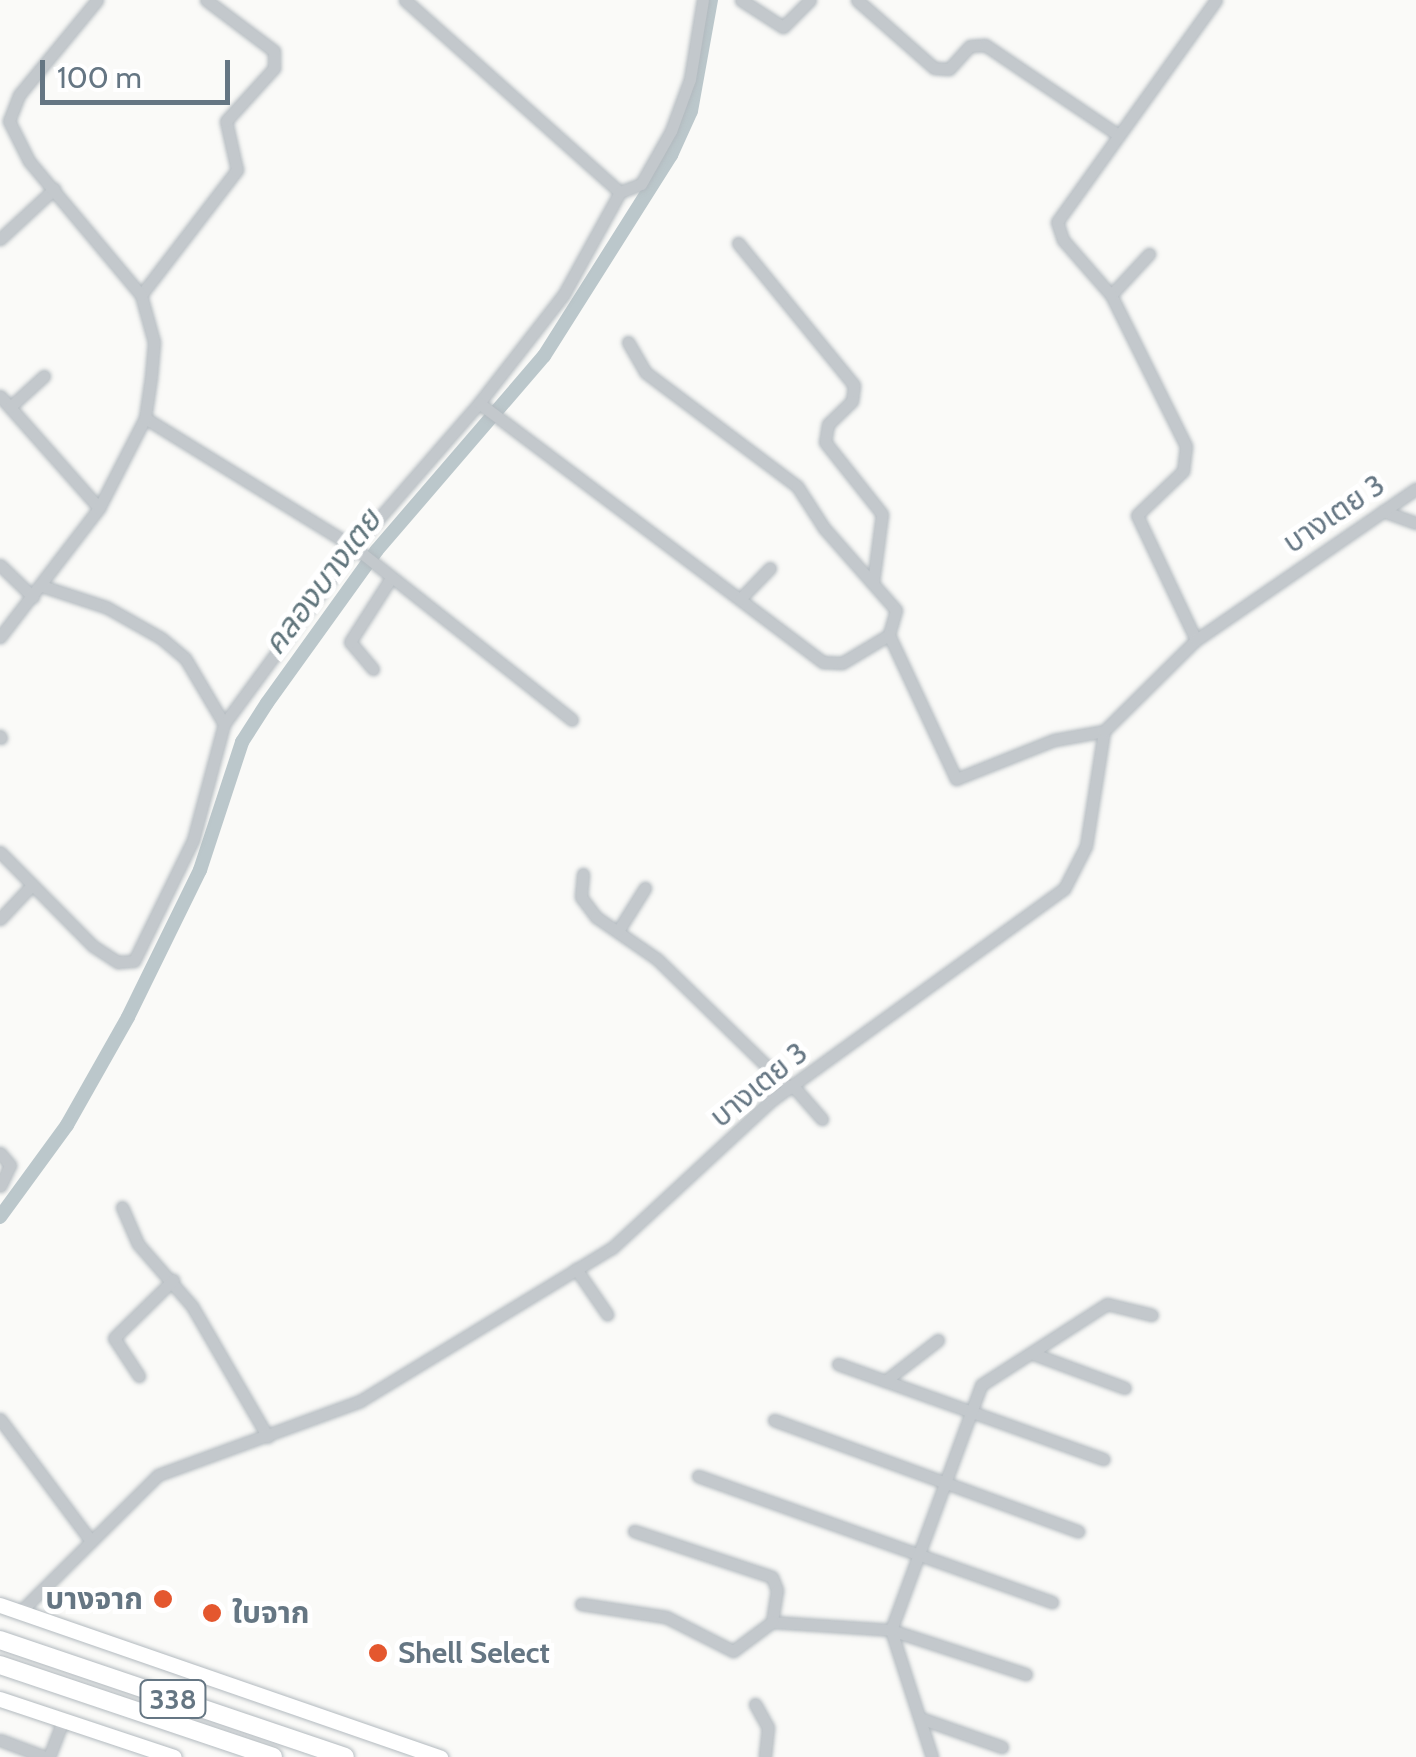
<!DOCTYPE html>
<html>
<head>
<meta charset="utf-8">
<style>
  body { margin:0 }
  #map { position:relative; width:1416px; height:1757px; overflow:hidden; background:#fafaf8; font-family:Cabin,"Noto Sans Thai",sans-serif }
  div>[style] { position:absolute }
  .canal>* { height:14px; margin:-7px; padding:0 7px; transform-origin:7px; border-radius:7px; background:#bbc7cb }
  .roads { filter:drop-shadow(0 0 2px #b3babf) drop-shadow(0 0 2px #b3babf) }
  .minor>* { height:11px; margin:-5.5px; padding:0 5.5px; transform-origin:5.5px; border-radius:5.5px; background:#c3c8cc }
  .secondary>* { height:15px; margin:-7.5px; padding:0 7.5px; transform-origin:7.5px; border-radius:7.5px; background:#fff }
  .trunk>* { height:18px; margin:-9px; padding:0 9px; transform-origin:9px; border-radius:9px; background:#fff }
  .dots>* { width:28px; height:28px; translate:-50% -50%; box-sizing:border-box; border:5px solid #fff; border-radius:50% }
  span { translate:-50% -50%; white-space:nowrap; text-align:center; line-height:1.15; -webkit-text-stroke:10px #fff; paint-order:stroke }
  .shield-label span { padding:2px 8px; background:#fff; border:2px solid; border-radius:8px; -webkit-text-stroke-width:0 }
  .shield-label { font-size:28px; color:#657683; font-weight:700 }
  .street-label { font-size:30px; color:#657683 }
  .poi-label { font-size:30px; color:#657683; font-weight:700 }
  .right { translate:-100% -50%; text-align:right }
  .left { translate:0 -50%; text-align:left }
  .water-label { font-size:32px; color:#60757c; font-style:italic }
  .scale { position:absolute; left:40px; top:60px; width:190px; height:45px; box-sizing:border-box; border:5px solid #657683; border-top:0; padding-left:12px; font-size:30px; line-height:35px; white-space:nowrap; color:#657683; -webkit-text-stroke:8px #fff; paint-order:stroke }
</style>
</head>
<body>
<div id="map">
  <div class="canal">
    <div style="left:0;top:1217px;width:114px;rotate:-53.9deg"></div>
    <div style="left:67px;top:1125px;width:124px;rotate:-60.5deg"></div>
    <div style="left:128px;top:1017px;width:164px;rotate:-63.9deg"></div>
    <div style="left:200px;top:870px;width:135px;rotate:-71.8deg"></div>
    <div style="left:242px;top:742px;width:46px;rotate:-57.3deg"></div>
    <div style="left:267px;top:703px;width:188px;rotate:-54.3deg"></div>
    <div style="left:377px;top:550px;width:256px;rotate:-49.3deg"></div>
    <div style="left:544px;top:356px;width:238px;rotate:-57.7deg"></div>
    <div style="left:671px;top:155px;width:48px;rotate:-65.6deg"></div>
    <div style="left:691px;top:111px;width:113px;rotate:-79.8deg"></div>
  </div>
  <div class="roads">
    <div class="minor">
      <div style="left:405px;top:0;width:288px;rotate:41.8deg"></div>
      <div style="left:620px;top:192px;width:116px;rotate:118.8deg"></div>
      <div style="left:564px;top:294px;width:138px;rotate:127.9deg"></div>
      <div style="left:741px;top:0;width:50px;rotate:32.7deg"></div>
      <div style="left:783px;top:27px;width:38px;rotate:-45deg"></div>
      <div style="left:857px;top:0;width:103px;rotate:41.4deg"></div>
      <div style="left:934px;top:68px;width:15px;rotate:4deg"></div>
      <div style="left:949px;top:69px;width:31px;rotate:-48deg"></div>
      <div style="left:970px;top:46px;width:15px;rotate:-4deg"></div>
      <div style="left:985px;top:45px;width:159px;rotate:34deg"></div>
      <div style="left:620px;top:192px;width:22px;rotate:-21deg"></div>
      <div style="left:641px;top:184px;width:61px;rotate:-60.5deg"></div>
      <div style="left:671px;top:131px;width:55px;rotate:-69.9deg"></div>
      <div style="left:690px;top:79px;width:80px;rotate:-80.7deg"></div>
      <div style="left:0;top:239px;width:74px;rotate:-42.8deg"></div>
      <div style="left:738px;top:243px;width:183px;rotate:50.8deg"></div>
      <div style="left:854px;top:385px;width:16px;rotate:97deg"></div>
      <div style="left:852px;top:401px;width:33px;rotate:136deg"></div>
      <div style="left:828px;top:424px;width:18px;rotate:99deg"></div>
      <div style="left:825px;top:442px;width:92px;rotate:51.6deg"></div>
      <div style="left:882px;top:514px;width:69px;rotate:97.5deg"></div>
      <div style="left:141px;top:295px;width:158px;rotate:-52.5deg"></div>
      <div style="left:237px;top:170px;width:50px;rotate:-102.7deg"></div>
      <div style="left:226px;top:121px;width:72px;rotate:-47.8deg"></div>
      <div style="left:274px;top:68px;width:17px;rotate:-90deg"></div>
      <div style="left:274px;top:51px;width:85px;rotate:-143.1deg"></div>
      <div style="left:1111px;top:295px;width:56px;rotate:-47.2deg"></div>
      <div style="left:628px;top:342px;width:34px;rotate:60deg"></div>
      <div style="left:645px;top:372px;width:190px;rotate:36.9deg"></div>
      <div style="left:797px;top:486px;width:50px;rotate:57.3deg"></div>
      <div style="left:824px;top:528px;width:109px;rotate:48.7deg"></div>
      <div style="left:896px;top:610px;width:26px;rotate:106deg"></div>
      <div style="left:0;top:396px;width:149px;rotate:48.5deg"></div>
      <div style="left:10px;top:407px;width:46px;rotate:-42.4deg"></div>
      <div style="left:145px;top:418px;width:246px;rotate:31.7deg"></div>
      <div style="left:354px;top:547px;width:191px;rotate:-49deg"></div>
      <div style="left:479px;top:403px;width:431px;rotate:37deg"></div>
      <div style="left:823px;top:662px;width:19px;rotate:3deg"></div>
      <div style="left:842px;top:663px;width:55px;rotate:-30.8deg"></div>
      <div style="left:889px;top:635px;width:159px;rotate:65deg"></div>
      <div style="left:956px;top:779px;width:105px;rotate:-21.7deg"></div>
      <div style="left:1054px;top:740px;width:51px;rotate:-10.2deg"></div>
      <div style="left:1383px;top:511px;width:35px;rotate:20deg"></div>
      <div style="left:0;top:565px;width:46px;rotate:44.1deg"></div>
      <div style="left:42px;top:586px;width:67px;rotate:18.2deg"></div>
      <div style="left:106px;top:607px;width:63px;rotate:29.4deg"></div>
      <div style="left:161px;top:638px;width:31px;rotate:40deg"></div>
      <div style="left:185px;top:658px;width:77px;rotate:59.4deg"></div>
      <div style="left:740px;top:599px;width:43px;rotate:-45.9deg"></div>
      <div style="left:0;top:637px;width:163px;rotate:-52.5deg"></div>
      <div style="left:99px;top:508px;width:101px;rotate:-62.9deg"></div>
      <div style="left:145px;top:418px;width:41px;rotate:-81.7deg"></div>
      <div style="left:151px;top:377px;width:35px;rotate:-85deg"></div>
      <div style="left:154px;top:342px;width:49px;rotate:-105.5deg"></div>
      <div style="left:141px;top:295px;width:175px;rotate:-129.9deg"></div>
      <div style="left:29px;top:161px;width:45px;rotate:-116.6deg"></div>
      <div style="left:9px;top:121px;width:28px;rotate:-69deg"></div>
      <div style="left:19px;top:95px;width:123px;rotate:-50.6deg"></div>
      <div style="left:1196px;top:640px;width:138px;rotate:-115.3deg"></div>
      <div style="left:1137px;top:515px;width:64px;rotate:-43.7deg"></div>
      <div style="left:1183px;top:471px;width:25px;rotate:-83deg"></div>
      <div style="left:1186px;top:446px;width:169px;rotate:-116.4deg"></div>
      <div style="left:1111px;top:295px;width:73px;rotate:-131.1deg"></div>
      <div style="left:1063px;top:240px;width:19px;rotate:-108deg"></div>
      <div style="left:1057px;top:222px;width:273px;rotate:-54.4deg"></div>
      <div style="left:373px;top:669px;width:35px;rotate:-130deg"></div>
      <div style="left:350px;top:642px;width:76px;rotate:-57.4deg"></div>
      <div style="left:0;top:736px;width:2px;rotate:63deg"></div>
      <div style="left:0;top:852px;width:132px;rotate:45.3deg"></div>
      <div style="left:93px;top:946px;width:30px;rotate:33deg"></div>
      <div style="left:118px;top:962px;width:16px;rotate:-4deg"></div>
      <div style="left:134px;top:961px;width:135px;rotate:-64deg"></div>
      <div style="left:193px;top:840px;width:120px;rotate:-75deg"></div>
      <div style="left:224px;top:724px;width:220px;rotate:-53.7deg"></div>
      <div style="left:354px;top:547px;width:278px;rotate:38.4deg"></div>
      <div style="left:583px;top:874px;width:23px;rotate:95deg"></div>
      <div style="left:581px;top:897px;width:25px;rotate:53deg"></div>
      <div style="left:596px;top:917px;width:74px;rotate:34.5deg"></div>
      <div style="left:657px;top:959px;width:185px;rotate:44.3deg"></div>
      <div style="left:0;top:919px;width:47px;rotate:-46.7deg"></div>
      <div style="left:618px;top:931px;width:51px;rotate:-57.9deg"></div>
      <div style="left:793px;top:1086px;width:44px;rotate:48.7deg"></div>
      <div style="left:0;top:1153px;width:16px;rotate:50deg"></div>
      <div style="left:10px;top:1165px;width:23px;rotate:115deg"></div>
      <div style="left:122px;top:1207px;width:40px;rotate:66.6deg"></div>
      <div style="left:138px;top:1244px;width:82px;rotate:48.9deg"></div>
      <div style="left:192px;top:1306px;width:151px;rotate:59.9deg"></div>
      <div style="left:576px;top:1269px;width:55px;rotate:55.4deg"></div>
      <div style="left:1031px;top:1353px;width:100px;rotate:20.4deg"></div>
      <div style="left:838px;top:1364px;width:282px;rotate:19.7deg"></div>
      <div style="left:139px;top:1376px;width:45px;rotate:-123.3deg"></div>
      <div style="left:114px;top:1338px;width:83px;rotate:-44.5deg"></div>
      <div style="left:885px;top:1381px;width:67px;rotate:-37.7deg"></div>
      <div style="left:0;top:1419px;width:152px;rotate:53.3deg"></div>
      <div style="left:774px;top:1420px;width:324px;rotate:20.1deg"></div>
      <div style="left:698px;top:1476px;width:376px;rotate:19.6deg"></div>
      <div style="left:634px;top:1531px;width:145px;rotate:18.4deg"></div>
      <div style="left:772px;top:1577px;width:14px;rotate:69deg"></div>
      <div style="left:777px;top:1590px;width:32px;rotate:99deg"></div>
      <div style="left:772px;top:1622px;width:119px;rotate:3.8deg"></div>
      <div style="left:891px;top:1630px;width:142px;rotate:18.1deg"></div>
      <div style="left:581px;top:1604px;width:86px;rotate:8.7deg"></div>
      <div style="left:666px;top:1617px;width:75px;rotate:26.9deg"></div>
      <div style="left:733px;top:1651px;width:49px;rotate:-36.6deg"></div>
      <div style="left:20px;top:1612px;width:194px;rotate:-44.8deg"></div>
      <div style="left:158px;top:1475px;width:215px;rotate:-20.1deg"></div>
      <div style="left:360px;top:1401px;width:295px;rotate:-31.3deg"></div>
      <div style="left:612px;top:1248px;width:218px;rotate:-42.8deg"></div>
      <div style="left:772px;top:1100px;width:360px;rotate:-35.9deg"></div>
      <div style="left:1064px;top:889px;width:48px;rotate:-62.9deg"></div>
      <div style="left:1086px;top:846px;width:116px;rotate:-81.1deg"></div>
      <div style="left:1104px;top:731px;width:129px;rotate:-44.7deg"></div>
      <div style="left:1196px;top:640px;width:267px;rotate:-34.5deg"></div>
      <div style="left:755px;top:1704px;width:26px;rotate:61deg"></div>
      <div style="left:768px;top:1727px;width:30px;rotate:96deg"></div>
      <div style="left:920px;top:1718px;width:87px;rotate:19.5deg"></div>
      <div style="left:0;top:1740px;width:48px;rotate:20.7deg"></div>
      <div style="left:49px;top:1757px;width:40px;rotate:-69deg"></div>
      <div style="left:932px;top:1757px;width:133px;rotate:-107.9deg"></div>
      <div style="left:891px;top:1630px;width:261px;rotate:-69.8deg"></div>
      <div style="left:981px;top:1385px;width:150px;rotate:-32.7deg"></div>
      <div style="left:1107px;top:1304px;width:46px;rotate:13.7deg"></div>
    </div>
    <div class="secondary">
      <div style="left:0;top:1605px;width:466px;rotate:19.1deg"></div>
      <div style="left:0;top:1699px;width:183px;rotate:18.4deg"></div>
    </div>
    <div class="trunk">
      <div style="left:0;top:1640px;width:364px;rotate:18.7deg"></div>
      <div style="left:0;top:1665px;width:288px;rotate:18.6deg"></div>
    </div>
  </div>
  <div class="dots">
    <div style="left:163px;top:1599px;background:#e4572e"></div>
    <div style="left:212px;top:1613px;background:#e4572e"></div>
    <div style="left:378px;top:1653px;background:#e4572e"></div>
  </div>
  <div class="shield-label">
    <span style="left:173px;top:1699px">338</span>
  </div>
  <div class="street-label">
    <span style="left:1334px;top:514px;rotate:-34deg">บางเตย 3</span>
    <span style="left:759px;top:1085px;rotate:-39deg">บางเตย 3</span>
  </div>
  <div class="poi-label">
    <span class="right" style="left:143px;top:1599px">บางจาก</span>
    <span class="left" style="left:232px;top:1613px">ใบจาก</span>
    <span class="left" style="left:398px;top:1653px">Shell Select</span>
  </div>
  <div class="water-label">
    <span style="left:322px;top:582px;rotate:-53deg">คลองบางเตย</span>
  </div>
  <div class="scale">100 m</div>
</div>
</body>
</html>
